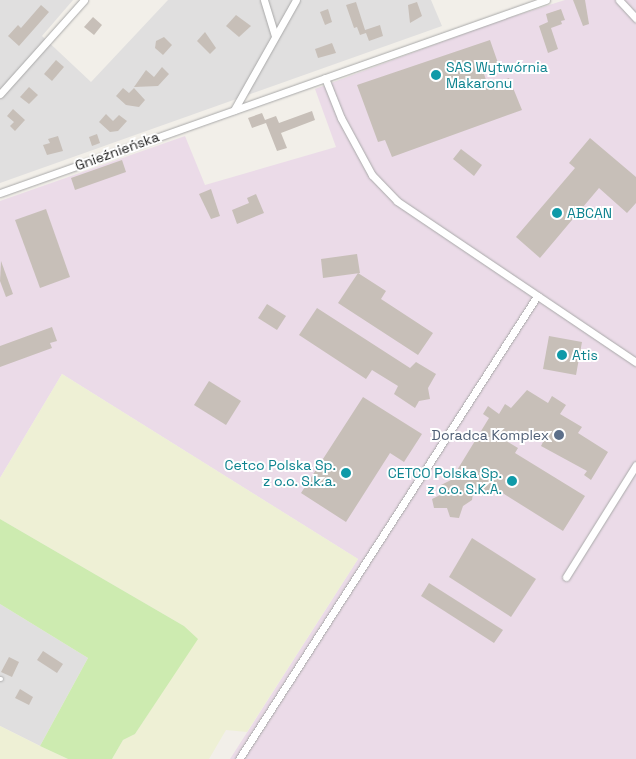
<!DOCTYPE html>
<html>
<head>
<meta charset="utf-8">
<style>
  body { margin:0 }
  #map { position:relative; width:636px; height:759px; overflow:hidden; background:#f2efe9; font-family:"Space Grotesk",sans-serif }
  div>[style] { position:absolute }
  .residential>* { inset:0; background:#e0dfdf }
  .industrial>* { inset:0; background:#ebdbe8 }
  .farmland>* { inset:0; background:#eef0d5 }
  .grass>* { inset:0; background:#cdebb0 }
  .building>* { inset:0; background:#c7bfb8 }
  .roads { filter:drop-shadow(0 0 1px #a9a9a9) drop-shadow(0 0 1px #a9a9a9) }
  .lane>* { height:4px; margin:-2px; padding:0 2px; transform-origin:2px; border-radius:2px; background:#fff }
  .street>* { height:7px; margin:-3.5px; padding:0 3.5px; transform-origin:3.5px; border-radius:3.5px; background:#fff }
  .dots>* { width:14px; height:14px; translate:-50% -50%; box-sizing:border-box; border:2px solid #fff; border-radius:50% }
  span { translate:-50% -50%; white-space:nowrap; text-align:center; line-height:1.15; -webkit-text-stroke:4px #fff; paint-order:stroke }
  .culture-label { font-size:14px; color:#0d838f }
  .left { translate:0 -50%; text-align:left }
  .right { translate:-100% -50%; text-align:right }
  .street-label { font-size:14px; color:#222 }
  .service-label { font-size:14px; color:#4e5e75 }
</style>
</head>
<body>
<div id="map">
  <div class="residential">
    <div style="clip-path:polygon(0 0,73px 0,42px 36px,91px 82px,168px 0,431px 0,442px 26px,0 183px)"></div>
    <div style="clip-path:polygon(0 604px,88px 658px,40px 746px,0 726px)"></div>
  </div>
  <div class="industrial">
    <div style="clip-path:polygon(565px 0,636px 0,636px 759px,230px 759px,358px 559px,62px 374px,0 478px,0 201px,185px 136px,205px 185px,336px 147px,315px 89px,495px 22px)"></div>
  </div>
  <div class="farmland">
    <div style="clip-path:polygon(62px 374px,358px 559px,247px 732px,226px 730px,209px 759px,112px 759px,123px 740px,135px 734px,197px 639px,184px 626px,0 519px,0 478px)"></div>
    <div style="clip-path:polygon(0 726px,40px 746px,68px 759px,0 759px)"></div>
  </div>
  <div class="grass">
    <div style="clip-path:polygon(0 519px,184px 626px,198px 639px,135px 734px,123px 740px,112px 759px,68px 759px,40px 746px,88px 658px,0 604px)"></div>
  </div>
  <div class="building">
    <div style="clip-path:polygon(573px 0,585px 0,589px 24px,583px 26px)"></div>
    <div style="clip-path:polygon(356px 2px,366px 33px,365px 30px,380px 25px,383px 36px,369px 41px,366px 33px,360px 35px,357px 27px,354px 28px,346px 5px)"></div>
    <div style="clip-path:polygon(417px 2px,422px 16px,410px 23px,408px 5px)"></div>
    <div style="clip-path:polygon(41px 5px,49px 12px,19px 46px,8px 36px,18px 25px,21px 28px)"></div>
    <div style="clip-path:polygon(328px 9px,332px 22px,325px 25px,320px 12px)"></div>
    <div style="clip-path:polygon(561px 9px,565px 20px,561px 21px,562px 24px,551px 28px,558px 49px,548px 53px,539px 26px,548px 22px,546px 14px)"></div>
    <div style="clip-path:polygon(236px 15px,251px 26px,239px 37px,226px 26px)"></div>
    <div style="clip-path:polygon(93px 17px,102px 25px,94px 35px,84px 27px)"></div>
    <div style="clip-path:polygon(205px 32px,216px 48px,210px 54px,197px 41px)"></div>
    <div style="clip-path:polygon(164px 37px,172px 45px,163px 55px,155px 48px,156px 41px)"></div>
    <div style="clip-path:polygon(490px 40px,498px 63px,482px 68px,488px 86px,509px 78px,522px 110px,392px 157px,385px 140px,378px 142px,357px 85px)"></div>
    <div style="clip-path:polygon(332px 43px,336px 53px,318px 58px,315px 49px)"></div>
    <div style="clip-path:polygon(56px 60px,64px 67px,52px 81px,44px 74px)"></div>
    <div style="clip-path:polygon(162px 67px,169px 74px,158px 86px,134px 87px,146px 70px,154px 77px)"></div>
    <div style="clip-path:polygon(29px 87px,38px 95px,29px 104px,20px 97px)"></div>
    <div style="clip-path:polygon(123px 88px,129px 93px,134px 88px,145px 100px,139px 107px,126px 105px,116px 96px)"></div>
    <div style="clip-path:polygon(13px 109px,25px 120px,15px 131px,10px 126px,14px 122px,7px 116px)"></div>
    <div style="clip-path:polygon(312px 111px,315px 120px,281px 133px,287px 148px,277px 151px,266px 123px,252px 128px,248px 118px,262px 113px,265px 120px,276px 116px,279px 123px)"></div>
    <div style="clip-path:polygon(106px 114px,113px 121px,119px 115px,127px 121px,118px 131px,110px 132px,99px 122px)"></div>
    <div style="clip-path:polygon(97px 134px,100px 143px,92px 146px,89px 137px)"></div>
    <div style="clip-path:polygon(58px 136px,63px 151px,47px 155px,43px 145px,50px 143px,48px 139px)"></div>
    <div style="clip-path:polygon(590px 138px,636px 177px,636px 203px,627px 213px,599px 188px,540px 258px,516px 237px,575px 168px,569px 163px)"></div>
    <div style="clip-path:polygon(461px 149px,482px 165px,474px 176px,453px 159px)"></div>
    <div style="clip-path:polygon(122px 160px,126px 172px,75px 190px,71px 178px)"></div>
    <div style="clip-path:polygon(211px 189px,220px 216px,211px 219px,199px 194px)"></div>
    <div style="clip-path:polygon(256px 194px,264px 213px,237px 224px,232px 210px,249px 203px,247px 198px)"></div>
    <div style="clip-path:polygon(46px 209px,70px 277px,40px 288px,15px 220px)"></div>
    <div style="clip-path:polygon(357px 254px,360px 273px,323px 278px,321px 259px)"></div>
    <div style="clip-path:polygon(1px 261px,13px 294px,6px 297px,0 281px)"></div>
    <div style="clip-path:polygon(358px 273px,386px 291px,381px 299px,433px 333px,418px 355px,338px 303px)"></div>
    <div style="clip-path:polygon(267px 304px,286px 316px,277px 330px,258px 318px)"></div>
    <div style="clip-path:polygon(317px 308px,410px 368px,416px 362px,436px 374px,428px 388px,430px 399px,419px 401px,415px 408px,394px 394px,398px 386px,372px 370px,366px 379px,299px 335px)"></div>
    <div style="clip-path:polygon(52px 327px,57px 341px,50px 343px,52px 348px,0 367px,0 346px)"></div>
    <div style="clip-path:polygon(549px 336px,582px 342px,576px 375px,543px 369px)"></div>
    <div style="clip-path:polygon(209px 381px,241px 401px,226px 425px,194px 405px)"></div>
    <div style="clip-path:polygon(527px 390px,548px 403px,552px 396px,566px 405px,560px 414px,582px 427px,578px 433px,608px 452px,591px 480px,584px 475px,587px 471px,541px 446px,544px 440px,531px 432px,527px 437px,516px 430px,508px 442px,518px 448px,515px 453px,585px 496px,563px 531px,493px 487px,487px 496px,474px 487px,472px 500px,463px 506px,459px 518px,450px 517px,447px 508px,434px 508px,432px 499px,442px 494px,441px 485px,451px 480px,489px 418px,483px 414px,488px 406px,499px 414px,505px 404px,511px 408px)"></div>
    <div style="clip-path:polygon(363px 397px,422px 434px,404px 462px,390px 453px,346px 522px,301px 493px)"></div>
    <div style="clip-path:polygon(472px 538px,536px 579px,511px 617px,449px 577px)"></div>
    <div style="clip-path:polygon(429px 583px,503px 630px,494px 643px,421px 596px)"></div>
    <div style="clip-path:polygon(43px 651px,63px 664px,57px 673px,37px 660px)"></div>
    <div style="clip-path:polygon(9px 657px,19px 662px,12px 677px,1px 672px)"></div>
    <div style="clip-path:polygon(20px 689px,33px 697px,29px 705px,15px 698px)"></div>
  </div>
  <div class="roads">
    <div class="lane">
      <div style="left:0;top:679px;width:1px"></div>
    </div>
    <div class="street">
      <div style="left:264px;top:0;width:37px;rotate:73deg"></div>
      <div style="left:619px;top:0;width:25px;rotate:47deg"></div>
      <div style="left:325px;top:78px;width:43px;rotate:68.2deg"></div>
      <div style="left:341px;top:118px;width:65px;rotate:61.5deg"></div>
      <div style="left:372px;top:175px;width:36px;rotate:46deg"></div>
      <div style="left:397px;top:201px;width:288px;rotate:34deg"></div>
      <div style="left:0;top:94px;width:126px;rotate:-48.2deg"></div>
      <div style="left:234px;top:110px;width:126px;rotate:-60.6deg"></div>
      <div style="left:0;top:193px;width:579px;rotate:-19.47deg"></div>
      <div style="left:566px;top:577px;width:132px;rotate:-58deg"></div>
      <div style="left:239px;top:759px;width:551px;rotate:-57.23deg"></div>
    </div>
  </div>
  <div class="dots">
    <div style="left:436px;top:75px;background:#0f9aa8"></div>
    <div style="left:557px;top:213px;background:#0f9aa8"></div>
    <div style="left:562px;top:355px;background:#0f9aa8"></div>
    <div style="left:559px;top:435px;background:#5c6f8a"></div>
    <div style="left:346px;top:473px;background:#0f9aa8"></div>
    <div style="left:512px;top:481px;background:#0f9aa8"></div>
  </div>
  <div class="culture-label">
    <span class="left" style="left:446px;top:75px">SAS Wytwórnia<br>Makaronu</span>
    <span class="left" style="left:567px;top:213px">ABCAN</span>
    <span class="left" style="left:572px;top:355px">Atis</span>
    <span class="right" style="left:336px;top:473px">Cetco Polska Sp.<br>z o.o. S.k.a.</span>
    <span class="right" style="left:502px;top:481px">CETCO Polska Sp.<br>z o.o. S.K.A.</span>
  </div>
  <div class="street-label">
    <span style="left:117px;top:151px;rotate:-20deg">Gnieźnieńska</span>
  </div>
  <div class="service-label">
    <span class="right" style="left:549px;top:435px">Doradca Komplex</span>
  </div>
</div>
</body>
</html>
